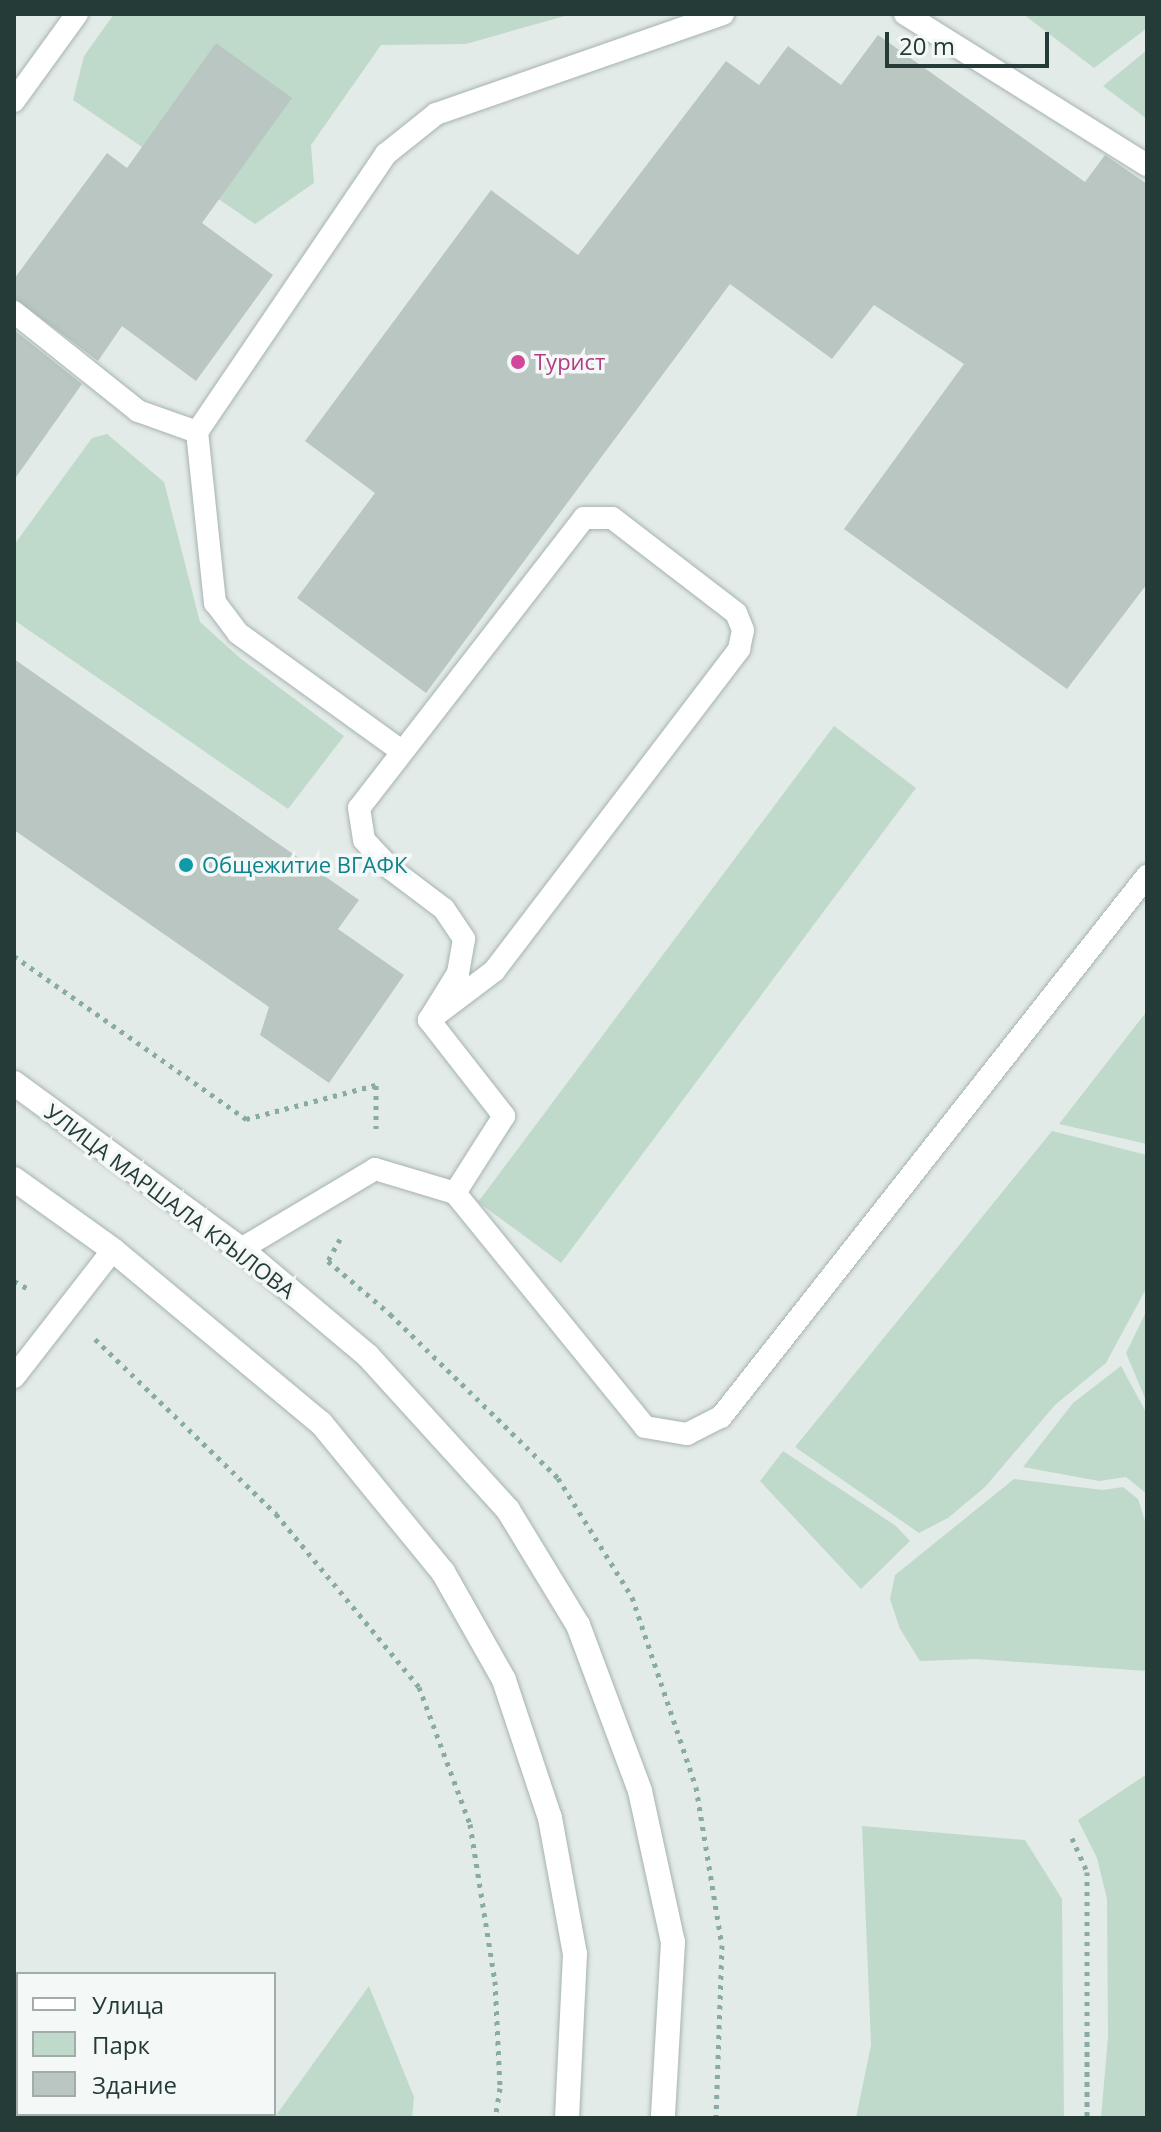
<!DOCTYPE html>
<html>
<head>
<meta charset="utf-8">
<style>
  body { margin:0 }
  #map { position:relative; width:1161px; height:2132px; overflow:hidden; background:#e3ebe9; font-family:"Open Sans",sans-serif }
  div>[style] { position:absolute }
  .green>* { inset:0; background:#bfdaca }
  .building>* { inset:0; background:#b9c6c2 }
  .path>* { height:5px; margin-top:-2.5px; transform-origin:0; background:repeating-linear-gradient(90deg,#88aba5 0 4px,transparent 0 10px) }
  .roads { filter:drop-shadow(0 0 2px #a6b3b0) drop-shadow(0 0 2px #a6b3b0) }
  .service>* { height:22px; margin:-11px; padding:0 11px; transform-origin:11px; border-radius:11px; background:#fff }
  .secondary>* { height:24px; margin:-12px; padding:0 12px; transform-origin:12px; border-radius:12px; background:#fff }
  .dots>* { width:22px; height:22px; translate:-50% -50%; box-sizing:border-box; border:4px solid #f4f8f7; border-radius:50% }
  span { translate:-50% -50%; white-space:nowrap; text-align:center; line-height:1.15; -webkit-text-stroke:7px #f4f8f7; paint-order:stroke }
  .hotel-label { font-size:22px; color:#b23c85 }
  .left { translate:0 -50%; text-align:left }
  .culture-label { font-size:22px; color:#0d838f }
  .street-label { font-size:22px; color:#253b38 }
  .frame { position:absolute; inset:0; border:16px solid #253b38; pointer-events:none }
  .legend { position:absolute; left:16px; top:1972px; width:260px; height:144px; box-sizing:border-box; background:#f4f8f7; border:2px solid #a1acab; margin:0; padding:10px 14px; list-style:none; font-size:24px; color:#253b38 }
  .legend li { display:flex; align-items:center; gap:16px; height:40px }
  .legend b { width:40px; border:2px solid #a1acab }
  .scale { position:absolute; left:885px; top:32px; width:164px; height:36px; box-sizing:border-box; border:4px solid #253b38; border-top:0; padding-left:10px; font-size:24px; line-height:28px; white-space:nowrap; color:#253b38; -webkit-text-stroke:6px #f4f8f7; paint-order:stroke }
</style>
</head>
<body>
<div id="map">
  <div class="green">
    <div style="clip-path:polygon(114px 14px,572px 14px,466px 44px,381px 45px,311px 145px,314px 183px,255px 224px,73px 100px,84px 56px)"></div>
    <div style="clip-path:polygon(1023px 14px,1147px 14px,1147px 28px,1094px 68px)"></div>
    <div style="clip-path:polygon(1147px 50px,1147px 119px,1103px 86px)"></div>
    <div style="clip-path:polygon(107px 434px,164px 482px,200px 622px,240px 658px,344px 736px,288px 809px,14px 620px,14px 545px,92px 438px)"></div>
    <div style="clip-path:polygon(834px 726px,916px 788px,561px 1263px,478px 1202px)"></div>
    <div style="clip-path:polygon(1147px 1011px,1147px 1144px,1059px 1124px)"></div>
    <div style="clip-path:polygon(1052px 1131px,1147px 1155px,1147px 1287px,1106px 1363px,1055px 1405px,985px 1487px,948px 1518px,919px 1533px,795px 1447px)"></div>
    <div style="clip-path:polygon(1147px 1310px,1147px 1403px,1126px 1353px)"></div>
    <div style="clip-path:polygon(1121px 1366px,1147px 1414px,1147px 1494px,1126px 1477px,1099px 1481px,1023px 1467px,1073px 1403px)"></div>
    <div style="clip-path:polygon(783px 1451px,896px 1526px,910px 1541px,861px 1589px,760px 1481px)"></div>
    <div style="clip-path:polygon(1014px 1479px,1103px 1490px,1123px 1487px,1138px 1499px,1147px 1527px,1147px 1671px,977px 1659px,920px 1661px,900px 1629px,890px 1599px,895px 1575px)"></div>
    <div style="clip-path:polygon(1147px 1774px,1147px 2118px,1101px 2118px,1108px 2037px,1107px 1899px,1097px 1858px,1078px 1820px)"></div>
    <div style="clip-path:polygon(862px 1826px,1025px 1840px,1062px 1899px,1064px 2118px,856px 2118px,871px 2045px)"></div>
    <div style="clip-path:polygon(369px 1986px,414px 2097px,412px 2118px,274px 2118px)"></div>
  </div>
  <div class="building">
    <div style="clip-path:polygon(878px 35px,1085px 182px,1105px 155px,1147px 184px,1147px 584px,1067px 689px,844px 529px,964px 364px,874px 305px,832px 359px,730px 284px,426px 693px,297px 598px,375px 493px,305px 441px,491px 190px,578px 255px,726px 61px,759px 85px,788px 46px,841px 85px)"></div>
    <div style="clip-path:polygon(216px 43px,292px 98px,202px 223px,273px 275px,196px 381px,122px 326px,98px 361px,14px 298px,14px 279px,107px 153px,127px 168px)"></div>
    <div style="clip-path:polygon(14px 330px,82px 384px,14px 480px)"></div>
    <div style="clip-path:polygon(14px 659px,359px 900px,338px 929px,404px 975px,329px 1083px,260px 1035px,269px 1007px,14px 830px)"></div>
  </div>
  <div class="path">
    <div style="left:14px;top:956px;width:284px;rotate:35.1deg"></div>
    <div style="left:246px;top:1119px;width:134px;rotate:-14.7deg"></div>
    <div style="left:376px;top:1085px;width:44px;rotate:90deg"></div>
    <div style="left:340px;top:1239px;width:25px;rotate:119deg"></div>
    <div style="left:328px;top:1261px;width:82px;rotate:40.5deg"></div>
    <div style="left:390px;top:1314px;width:235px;rotate:44.3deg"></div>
    <div style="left:558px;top:1478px;width:140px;rotate:58.1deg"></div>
    <div style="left:632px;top:1597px;width:200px;rotate:71.4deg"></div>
    <div style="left:696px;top:1787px;width:160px;rotate:80.7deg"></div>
    <div style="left:722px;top:1945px;width:173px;rotate:92deg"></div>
    <div style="left:14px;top:1281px;width:18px;rotate:29deg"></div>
    <div style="left:95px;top:1339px;width:252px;rotate:44deg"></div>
    <div style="left:276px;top:1514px;width:224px;rotate:50.4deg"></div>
    <div style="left:419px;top:1687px;width:146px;rotate:69.6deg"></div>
    <div style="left:470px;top:1824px;width:159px;rotate:81deg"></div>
    <div style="left:495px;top:1981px;width:107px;rotate:87.3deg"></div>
    <div style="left:500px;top:2088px;width:30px;rotate:99deg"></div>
    <div style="left:1072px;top:1838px;width:37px;rotate:66deg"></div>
    <div style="left:1087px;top:1872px;width:246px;rotate:90deg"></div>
  </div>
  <div class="roads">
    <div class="service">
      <div style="left:905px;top:14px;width:285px;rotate:32deg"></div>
      <div style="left:14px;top:101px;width:107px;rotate:-54.1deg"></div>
      <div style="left:14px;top:312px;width:159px;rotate:38.6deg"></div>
      <div style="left:138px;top:411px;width:63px;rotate:19.6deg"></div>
      <div style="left:400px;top:750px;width:200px;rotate:-144.2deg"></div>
      <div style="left:238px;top:633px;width:38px;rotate:-127deg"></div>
      <div style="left:215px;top:603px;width:172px;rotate:-96deg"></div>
      <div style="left:197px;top:432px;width:336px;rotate:-55.8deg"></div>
      <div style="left:386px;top:154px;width:64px;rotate:-38.7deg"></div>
      <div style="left:436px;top:114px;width:304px;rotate:-19.2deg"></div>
      <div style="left:429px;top:1020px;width:81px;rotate:-37deg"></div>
      <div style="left:494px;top:971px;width:405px;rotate:-52.7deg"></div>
      <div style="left:739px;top:649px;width:19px;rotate:-78deg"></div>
      <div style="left:743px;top:630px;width:18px;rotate:-112deg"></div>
      <div style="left:736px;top:613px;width:156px;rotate:-142.5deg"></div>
      <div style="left:612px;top:518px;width:28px;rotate:180deg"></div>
      <div style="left:584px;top:518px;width:367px;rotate:127.8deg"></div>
      <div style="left:359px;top:808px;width:32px;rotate:81deg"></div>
      <div style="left:364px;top:840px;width:40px;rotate:47deg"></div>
      <div style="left:391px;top:869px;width:66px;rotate:37deg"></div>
      <div style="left:444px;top:909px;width:36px;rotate:56deg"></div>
      <div style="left:464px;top:939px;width:35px;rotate:100deg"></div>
      <div style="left:458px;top:973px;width:55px;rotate:121.7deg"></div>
      <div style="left:429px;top:1020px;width:122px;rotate:52deg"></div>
      <div style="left:504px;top:1116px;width:91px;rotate:122.5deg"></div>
      <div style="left:241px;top:1249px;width:156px;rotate:-30.8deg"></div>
      <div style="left:375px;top:1169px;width:84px;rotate:16.7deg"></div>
      <div style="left:455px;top:1193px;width:301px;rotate:50.9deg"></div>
      <div style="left:645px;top:1427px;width:43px;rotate:9.5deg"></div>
      <div style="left:687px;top:1434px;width:38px;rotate:-27deg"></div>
      <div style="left:721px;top:1417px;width:689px;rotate:-51.78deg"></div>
      <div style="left:14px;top:1377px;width:161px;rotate:-52.1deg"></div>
    </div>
    <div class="secondary">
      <div style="left:14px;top:1083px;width:281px;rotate:36.2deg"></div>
      <div style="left:241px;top:1249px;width:166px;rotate:40.1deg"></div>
      <div style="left:368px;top:1356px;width:208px;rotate:47.7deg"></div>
      <div style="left:508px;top:1510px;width:135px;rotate:58.7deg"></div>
      <div style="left:578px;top:1625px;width:177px;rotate:69.5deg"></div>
      <div style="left:640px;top:1791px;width:155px;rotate:77.7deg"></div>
      <div style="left:673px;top:1942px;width:176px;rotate:93.3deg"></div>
      <div style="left:14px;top:1179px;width:122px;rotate:35.6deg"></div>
      <div style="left:113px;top:1250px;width:271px;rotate:39.8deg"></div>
      <div style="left:321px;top:1423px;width:193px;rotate:50.7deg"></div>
      <div style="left:443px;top:1572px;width:124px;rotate:60.5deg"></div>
      <div style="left:504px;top:1680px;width:145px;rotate:71.6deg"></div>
      <div style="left:550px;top:1818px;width:138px;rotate:79.6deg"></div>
      <div style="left:575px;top:1954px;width:164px;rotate:92.8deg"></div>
    </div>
  </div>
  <div class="dots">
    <div style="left:518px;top:362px;background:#d1479c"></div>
    <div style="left:186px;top:865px;background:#0f9aa8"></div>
  </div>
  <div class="hotel-label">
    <span class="left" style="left:534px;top:362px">Турист</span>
  </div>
  <div class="culture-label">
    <span class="left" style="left:202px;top:865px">Общежитие ВГАФК</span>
  </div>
  <div class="street-label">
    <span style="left:170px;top:1201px;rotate:37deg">УЛИЦА МАРШАЛА КРЫЛОВА</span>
  </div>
  <div class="frame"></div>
  <ul class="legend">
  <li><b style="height:10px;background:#fff"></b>Улица</li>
  <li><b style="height:22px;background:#bfdaca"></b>Парк</li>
  <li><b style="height:22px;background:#b9c6c2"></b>Здание</li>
  </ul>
  <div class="scale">20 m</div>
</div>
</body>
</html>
